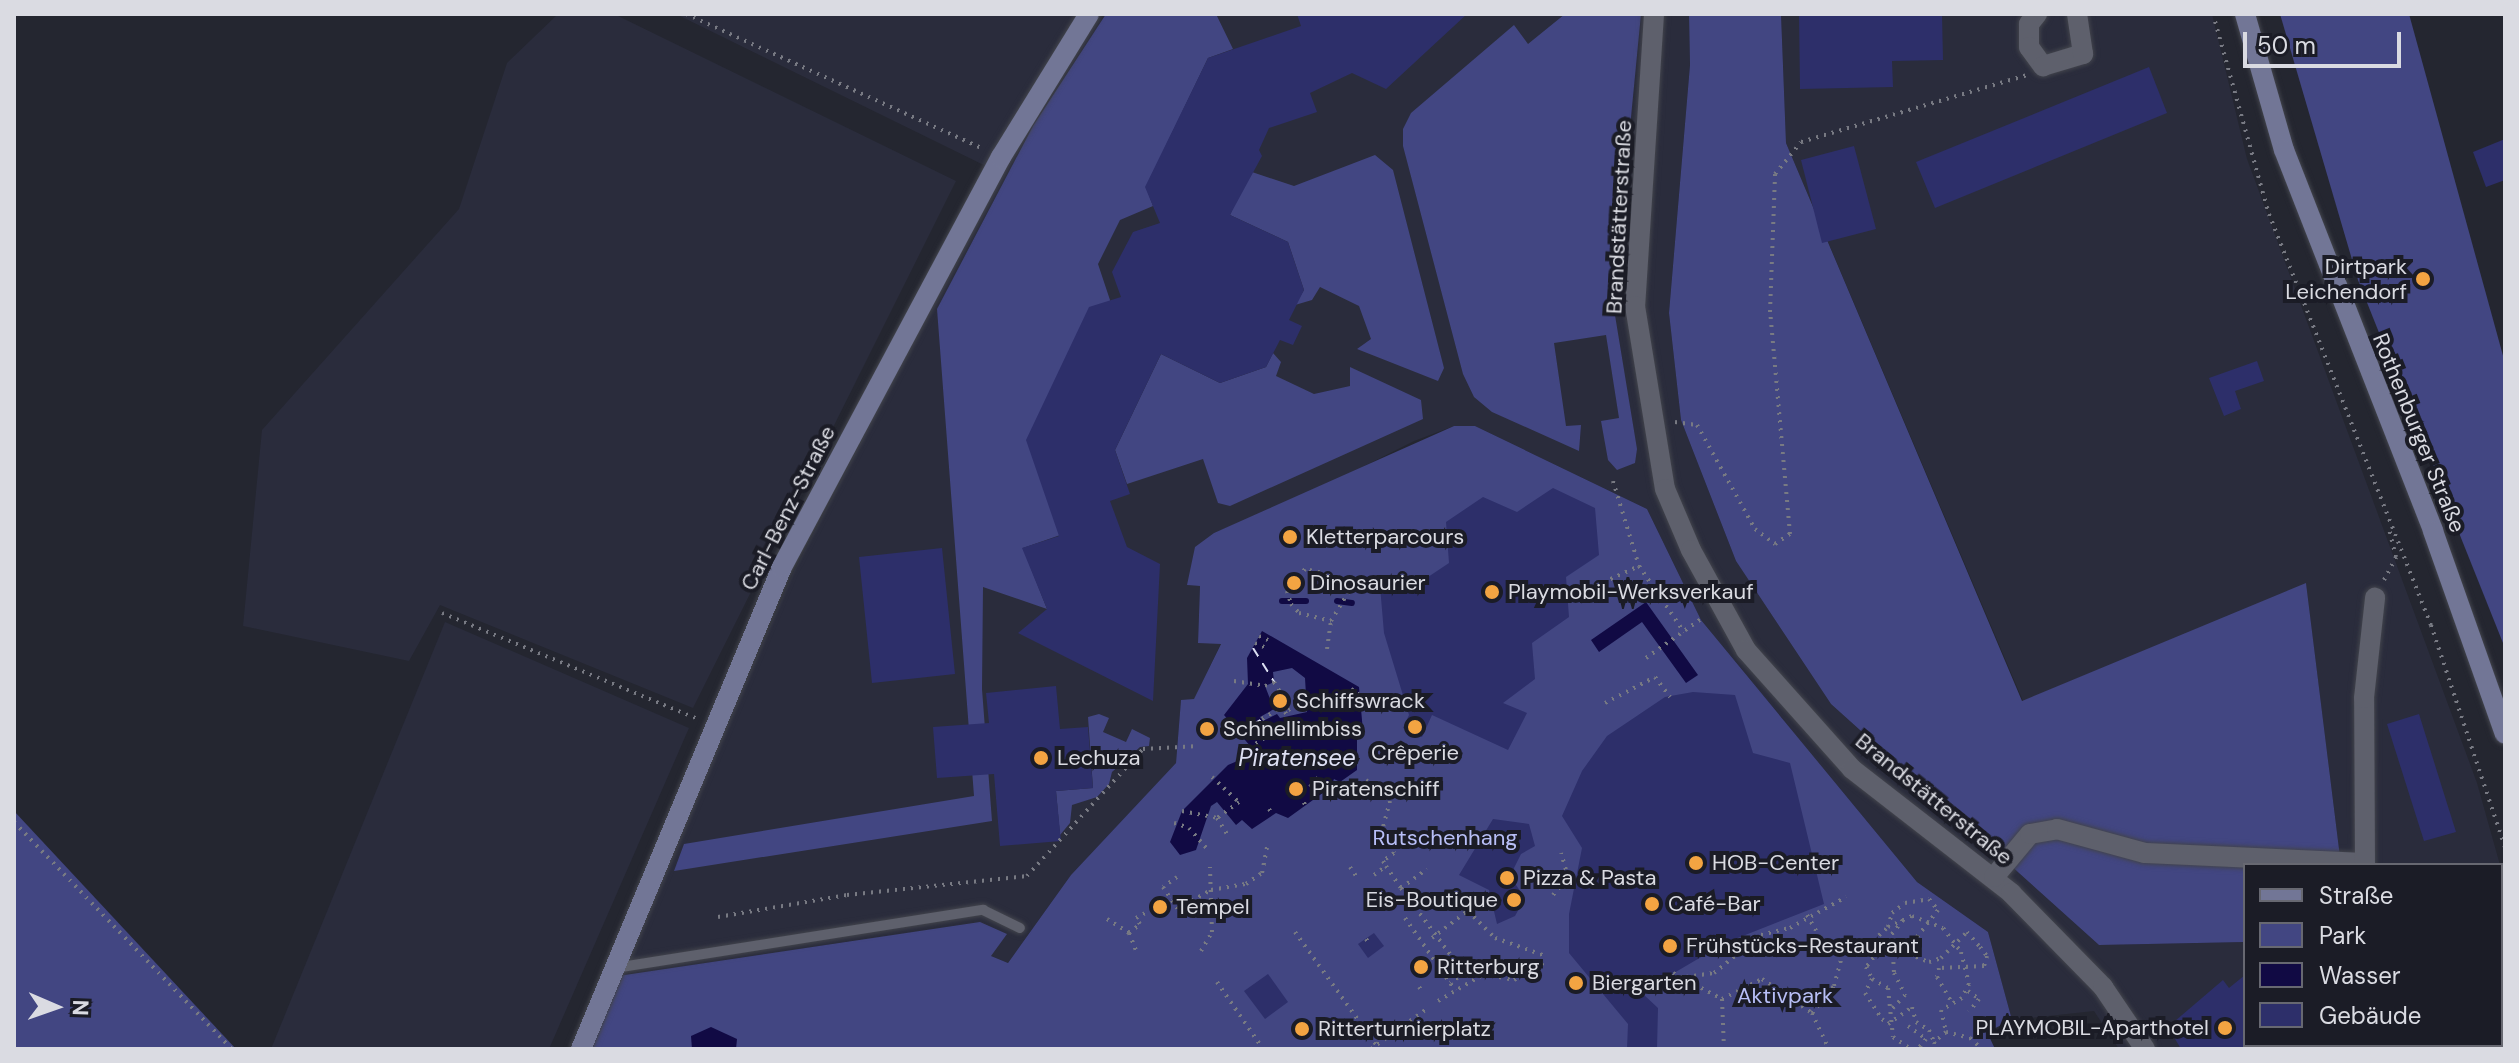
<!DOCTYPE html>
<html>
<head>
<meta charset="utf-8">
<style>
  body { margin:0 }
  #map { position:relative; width:2519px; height:1063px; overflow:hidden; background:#242630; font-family:"DM Sans",sans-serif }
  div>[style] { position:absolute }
  .built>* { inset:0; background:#2a2c3c }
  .green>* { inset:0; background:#424682 }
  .water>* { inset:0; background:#110a44 }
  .stream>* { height:6px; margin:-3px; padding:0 3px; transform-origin:3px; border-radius:3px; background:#110a44 }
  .ferry>* { height:2px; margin-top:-1px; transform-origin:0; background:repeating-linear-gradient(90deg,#dcdff2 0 10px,transparent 0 18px) }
  .building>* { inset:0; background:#2d2f6a }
  .path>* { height:4px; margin-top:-2px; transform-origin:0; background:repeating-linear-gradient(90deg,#787a83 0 2px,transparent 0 8px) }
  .roads { filter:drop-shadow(0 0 2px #42444c) drop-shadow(0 0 2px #42444c) }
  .lane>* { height:10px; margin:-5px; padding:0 5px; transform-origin:5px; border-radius:5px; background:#5e606c }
  .street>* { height:20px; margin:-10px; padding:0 10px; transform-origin:10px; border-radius:10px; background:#5e606c }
  .secondary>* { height:20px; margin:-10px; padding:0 10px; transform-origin:10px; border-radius:10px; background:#727696 }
  .dots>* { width:22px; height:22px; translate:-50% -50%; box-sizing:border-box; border:4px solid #1b1c26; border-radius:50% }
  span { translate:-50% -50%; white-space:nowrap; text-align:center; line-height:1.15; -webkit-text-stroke:8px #1b1c26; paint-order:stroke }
  .street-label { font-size:22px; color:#dadbe2 }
  .poi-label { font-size:22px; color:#dadbe2 }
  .right { translate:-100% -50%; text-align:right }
  .left { translate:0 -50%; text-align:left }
  .park-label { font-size:22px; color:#b8bff7 }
  .water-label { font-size:24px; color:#dcdff2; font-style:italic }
  .frame { position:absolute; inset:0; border:16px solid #dadbe2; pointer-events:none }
  .legend { position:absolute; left:2243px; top:863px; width:260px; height:184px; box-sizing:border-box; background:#1b1c26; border:2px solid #676871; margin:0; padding:10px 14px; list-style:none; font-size:24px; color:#dadbe2 }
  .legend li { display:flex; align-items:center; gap:16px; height:40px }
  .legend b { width:40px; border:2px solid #676871 }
  .north { position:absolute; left:16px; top:967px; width:80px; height:80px; -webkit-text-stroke:6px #1b1c26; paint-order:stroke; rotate:92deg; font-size:22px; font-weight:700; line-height:32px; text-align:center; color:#dadbe2 }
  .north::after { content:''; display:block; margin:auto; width:28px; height:36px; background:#dadbe2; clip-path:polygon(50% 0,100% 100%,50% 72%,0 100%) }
  .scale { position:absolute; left:2243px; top:32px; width:158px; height:36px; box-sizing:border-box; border:4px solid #dadbe2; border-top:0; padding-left:10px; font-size:24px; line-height:28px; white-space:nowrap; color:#dadbe2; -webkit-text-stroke:6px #1b1c26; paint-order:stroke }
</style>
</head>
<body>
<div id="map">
  <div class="built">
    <div style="clip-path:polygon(558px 14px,614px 14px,956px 181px,693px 708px,440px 605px,409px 661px,243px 626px,262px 430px,459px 209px,507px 63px)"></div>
    <div style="clip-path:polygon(676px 14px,1689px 14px,1690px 65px,1669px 313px,1681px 420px,1736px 561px,1831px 704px,2099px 945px,2245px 942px,2245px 1045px,2312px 1049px,2119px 1049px,2094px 1011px,2012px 1020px,1988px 932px,1917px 882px,1701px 620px,1647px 509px,1475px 426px,1454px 426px,1414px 441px,1309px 494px,1214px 533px,1188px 585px,1200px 586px,1198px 642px,1221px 643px,1194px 700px,1181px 701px,1176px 763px,1071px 875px,1008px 963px,991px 956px,618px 976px,793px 573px,1000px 173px)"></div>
    <div style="clip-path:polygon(1781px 14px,2212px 14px,2247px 159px,2477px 783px,2500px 865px,2341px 865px,2306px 584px,2023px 701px,1786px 143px)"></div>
    <div style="clip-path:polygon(445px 622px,689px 728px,549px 1049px,271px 1049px)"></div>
    <div style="clip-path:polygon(2501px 868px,2505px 1049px,2364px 1049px,2363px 1045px,2501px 1045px)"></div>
  </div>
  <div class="green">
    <div style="clip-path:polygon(1106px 14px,1216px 14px,1233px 49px,1208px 58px,1146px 187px,1153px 206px,1120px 220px,1098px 264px,1110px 300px,1066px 533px,1023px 548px,1047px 609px,983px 587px,982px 689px,992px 821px,674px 871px,684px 844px,974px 796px,937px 309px,1033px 126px)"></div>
    <div style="clip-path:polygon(1565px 14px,1641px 14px,1613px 303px,1637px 449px,1635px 463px,1617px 470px,1608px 460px,1601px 421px,1619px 418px,1606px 335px,1554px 343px,1566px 426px,1581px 425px,1579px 451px,1492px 412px,1474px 397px,1463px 374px,1403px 146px,1403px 129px,1411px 113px,1514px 25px,1528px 44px)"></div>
    <div style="clip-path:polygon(1689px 14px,1781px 14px,1786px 143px,2022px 701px,2306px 583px,2341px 865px,2245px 865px,2245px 942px,2099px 945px,1831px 704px,1736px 561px,1681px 420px,1669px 313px,1690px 65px)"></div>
    <div style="clip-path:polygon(2280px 14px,2409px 14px,2505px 363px,2505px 648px,2358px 280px)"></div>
    <div style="clip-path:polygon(1375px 155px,1393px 170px,1444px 368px,1438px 381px,1357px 349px,1371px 339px,1359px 306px,1320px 287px,1312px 300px,1295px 305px,1304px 290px,1288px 242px,1230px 215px,1249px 171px,1294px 186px)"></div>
    <div style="clip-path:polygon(1273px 353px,1281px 362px,1276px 376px,1314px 394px,1350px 386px,1350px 367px,1421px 400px,1423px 419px,1230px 506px,1218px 503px,1203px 459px,1127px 484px,1115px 450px,1161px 354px,1220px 383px,1266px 367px)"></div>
    <div style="clip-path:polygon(1454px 426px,1475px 426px,1647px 509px,1701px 620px,1917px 882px,1988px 932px,2012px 1020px,1987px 1032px,1995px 1049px,590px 1049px,618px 976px,980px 922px,1007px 934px,991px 956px,1008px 963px,1071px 875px,1176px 763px,1181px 700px,1194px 699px,1221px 644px,1198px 643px,1200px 586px,1187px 585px,1195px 547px,1214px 533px)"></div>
    <div style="clip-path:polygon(1099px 714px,1109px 718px,1103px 732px,1126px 742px,1132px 729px,1150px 738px,1149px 746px,1140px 747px,1112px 772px,1109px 784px,1097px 797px,1072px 805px,1070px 823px,1060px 835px,1056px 791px,1093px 788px,1088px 717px)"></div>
    <div style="clip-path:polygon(14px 811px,236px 1049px,14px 1049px)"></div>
  </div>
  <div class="water">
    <div style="clip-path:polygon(1646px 602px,1698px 675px,1686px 683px,1642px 622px,1599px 652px,1591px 640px)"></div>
    <div style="clip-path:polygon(evenodd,1262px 631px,1359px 687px,1363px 731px,1357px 740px,1357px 770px,1340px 782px,1334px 779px,1331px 787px,1288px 818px,1276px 813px,1252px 829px,1242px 820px,1236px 825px,1217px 802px,1211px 806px,1196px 850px,1180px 855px,1170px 842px,1182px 811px,1228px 765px,1256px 753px,1224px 715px,1248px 684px,1247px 658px,1262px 631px,1292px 668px,1305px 678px,1307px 712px,1280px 718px,1277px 714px,1263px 721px,1260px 717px,1274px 709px,1265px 686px,1274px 682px,1273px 672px,1292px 668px)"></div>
    <div style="clip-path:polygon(711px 1027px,737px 1039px,736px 1049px,692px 1049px,691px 1036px)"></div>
  </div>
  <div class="stream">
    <div style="left:1282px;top:601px;width:24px"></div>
    <div style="left:1337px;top:601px;width:15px;rotate:8deg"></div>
  </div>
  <div class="ferry">
    <div style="left:1253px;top:648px;width:40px;rotate:58deg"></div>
    <div style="left:1236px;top:734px;width:30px;rotate:-30deg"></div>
  </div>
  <div class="building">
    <div style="clip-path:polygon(1297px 14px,1467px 14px,1386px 89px,1352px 73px,1310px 93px,1317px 112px,1269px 128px,1259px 150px,1262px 156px,1230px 215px,1288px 242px,1304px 290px,1289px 320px,1302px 326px,1293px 345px,1280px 340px,1266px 367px,1220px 383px,1161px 354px,1115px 450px,1130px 494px,1110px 501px,1127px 547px,1160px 564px,1153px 701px,1018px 633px,1047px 609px,1022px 548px,1059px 536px,1026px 440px,1089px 307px,1121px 297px,1112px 272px,1133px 232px,1160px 223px,1145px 187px,1208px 58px,1301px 26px)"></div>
    <div style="clip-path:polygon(1799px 14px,1942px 14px,1943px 60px,1892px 61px,1893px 87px,1800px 89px)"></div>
    <div style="clip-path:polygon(2149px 67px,2167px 113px,1935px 208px,1916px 162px)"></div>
    <div style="clip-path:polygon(2505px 139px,2505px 180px,2486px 187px,2473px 152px)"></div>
    <div style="clip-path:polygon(1854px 146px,1876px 229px,1822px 243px,1801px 160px)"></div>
    <div style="clip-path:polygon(2257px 361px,2264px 381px,2235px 391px,2241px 409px,2224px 416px,2209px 378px)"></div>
    <div style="clip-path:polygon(1553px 488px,1595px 508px,1599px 555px,1566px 577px,1569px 617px,1532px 643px,1535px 679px,1503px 703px,1527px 713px,1508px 750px,1432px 715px,1422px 737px,1403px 728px,1409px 715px,1384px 633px,1380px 586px,1416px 585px,1449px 563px,1446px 522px,1483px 497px,1517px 512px)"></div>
    <div style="clip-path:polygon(942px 548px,955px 674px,872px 683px,859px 557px)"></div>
    <div style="clip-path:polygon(1056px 686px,1060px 729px,1088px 727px,1093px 788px,1056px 791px,1061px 841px,1000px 846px,994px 774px,937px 778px,933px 727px,989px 723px,986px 693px)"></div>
    <div style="clip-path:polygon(1693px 692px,1735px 695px,1753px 753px,1790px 763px,1824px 904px,1725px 943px,1662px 980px,1643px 994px,1658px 1008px,1657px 1049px,1627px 1049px,1628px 1024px,1569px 953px,1569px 914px,1582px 848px,1562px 816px,1582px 771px,1607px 736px,1665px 697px)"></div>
    <div style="clip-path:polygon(2419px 714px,2456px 832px,2424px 841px,2387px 724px)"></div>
    <div style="clip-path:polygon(1493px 819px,1529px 824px,1535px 846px,1521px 854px,1514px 868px,1516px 885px,1525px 898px,1515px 916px,1497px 924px,1489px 890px,1459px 875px)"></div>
    <div style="clip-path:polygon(1374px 933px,1384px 946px,1368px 958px,1358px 944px)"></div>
    <div style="clip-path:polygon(1268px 974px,1288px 1002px,1265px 1019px,1244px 991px)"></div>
    <div style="clip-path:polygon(2245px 975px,2245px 1049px,2181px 1049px,2168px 1027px,2223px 980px,2229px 988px)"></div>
  </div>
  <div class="path">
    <div style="left:686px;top:14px;width:327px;rotate:24.4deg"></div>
    <div style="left:2213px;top:14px;width:208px;rotate:74.4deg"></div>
    <div style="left:2269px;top:214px;width:442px;rotate:68.5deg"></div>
    <div style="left:2431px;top:625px;width:235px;rotate:71.6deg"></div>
    <div style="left:1675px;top:422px;width:22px;rotate:8deg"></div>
    <div style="left:1697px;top:425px;width:119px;rotate:60.9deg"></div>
    <div style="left:1755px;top:529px;width:25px;rotate:37deg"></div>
    <div style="left:1775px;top:544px;width:18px;rotate:-34deg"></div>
    <div style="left:1790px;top:534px;width:223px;rotate:-95.1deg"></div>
    <div style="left:1770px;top:312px;width:138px;rotate:-87.9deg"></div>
    <div style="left:1775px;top:174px;width:41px;rotate:-50.9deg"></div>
    <div style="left:1801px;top:142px;width:236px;rotate:-16.5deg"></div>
    <div style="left:1613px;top:481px;width:89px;rotate:73deg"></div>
    <div style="left:2384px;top:580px;width:26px;rotate:-62deg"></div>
    <div style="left:2396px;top:557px;width:30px;rotate:-104deg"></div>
    <div style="left:1567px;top:599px;width:79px;rotate:-24.6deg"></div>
    <div style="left:1639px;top:566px;width:80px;rotate:55.7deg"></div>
    <div style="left:442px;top:613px;width:277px;rotate:22.5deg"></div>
    <div style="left:1259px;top:636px;width:10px;rotate:24deg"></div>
    <div style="left:1255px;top:643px;width:10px;rotate:24deg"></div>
    <div style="left:1327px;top:649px;width:28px;rotate:-82deg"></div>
    <div style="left:1331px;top:621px;width:35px;rotate:-59deg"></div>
    <div style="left:1349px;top:591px;width:28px;rotate:-142deg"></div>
    <div style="left:1327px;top:574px;width:23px;rotate:-167deg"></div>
    <div style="left:1305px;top:569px;width:28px;rotate:129deg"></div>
    <div style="left:1287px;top:591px;width:14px;rotate:73deg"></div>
    <div style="left:1291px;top:604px;width:12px;rotate:48deg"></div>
    <div style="left:1299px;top:613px;width:33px;rotate:14deg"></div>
    <div style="left:1646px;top:658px;width:71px;rotate:-35.3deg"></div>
    <div style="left:1234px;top:681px;width:31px;rotate:9deg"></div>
    <div style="left:1265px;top:686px;width:10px;rotate:-24deg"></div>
    <div style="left:1274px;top:682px;width:31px;rotate:59deg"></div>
    <div style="left:1290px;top:709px;width:6px;rotate:149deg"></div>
    <div style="left:1285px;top:712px;width:11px;rotate:56deg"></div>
    <div style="left:1291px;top:721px;width:46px;rotate:147.3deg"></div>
    <div style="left:1351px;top:689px;width:9px;rotate:32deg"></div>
    <div style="left:1352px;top:697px;width:9px;rotate:27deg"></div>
    <div style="left:1605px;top:703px;width:56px;rotate:-27.5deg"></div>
    <div style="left:1655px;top:677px;width:25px;rotate:53deg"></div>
    <div style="left:1352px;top:706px;width:10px;rotate:24deg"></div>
    <div style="left:1262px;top:719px;width:29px;rotate:-31deg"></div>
    <div style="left:1359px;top:724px;width:4px;rotate:34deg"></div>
    <div style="left:1250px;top:756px;width:5px;rotate:68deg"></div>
    <div style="left:1212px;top:777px;width:37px;rotate:43deg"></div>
    <div style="left:1239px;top:802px;width:27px;rotate:144deg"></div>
    <div style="left:1315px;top:778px;width:18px;rotate:29deg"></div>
    <div style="left:1366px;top:780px;width:32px;rotate:41deg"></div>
    <div style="left:1390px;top:801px;width:31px;rotate:105deg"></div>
    <div style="left:1382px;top:831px;width:25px;rotate:61deg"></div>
    <div style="left:1394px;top:853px;width:14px;rotate:144deg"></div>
    <div style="left:1383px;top:861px;width:6px;rotate:59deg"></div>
    <div style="left:1386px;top:866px;width:27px;rotate:56deg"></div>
    <div style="left:1401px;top:888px;width:32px;rotate:-36deg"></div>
    <div style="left:1310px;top:784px;width:14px;rotate:56deg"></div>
    <div style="left:1301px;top:795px;width:11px;rotate:68deg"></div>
    <div style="left:1269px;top:809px;width:7px;rotate:56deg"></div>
    <div style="left:1182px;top:811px;width:36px;rotate:11deg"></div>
    <div style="left:1217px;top:818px;width:19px;rotate:58deg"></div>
    <div style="left:14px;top:822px;width:315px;rotate:46.2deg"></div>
    <div style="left:1174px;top:823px;width:16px;rotate:18deg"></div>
    <div style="left:1189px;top:828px;width:28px;rotate:49deg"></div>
    <div style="left:1350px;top:867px;width:11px;rotate:56deg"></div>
    <div style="left:1374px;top:875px;width:15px;rotate:-37deg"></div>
    <div style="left:1562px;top:876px;width:12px;rotate:9deg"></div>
    <div style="left:1177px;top:877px;width:17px;rotate:144deg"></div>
    <div style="left:1163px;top:887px;width:27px;rotate:56deg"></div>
    <div style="left:1178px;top:909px;width:38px;rotate:-30deg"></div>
    <div style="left:1211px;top:890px;width:36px;rotate:-10deg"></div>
    <div style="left:1246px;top:884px;width:19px;rotate:-35deg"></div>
    <div style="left:1262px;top:873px;width:31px;rotate:-79deg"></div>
    <div style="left:1401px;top:888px;width:106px;rotate:53.5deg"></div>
    <div style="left:1464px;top:973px;width:17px;rotate:144deg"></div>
    <div style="left:1553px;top:895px;width:23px;rotate:-50deg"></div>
    <div style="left:1568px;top:877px;width:25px;rotate:-106deg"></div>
    <div style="left:1468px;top:911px;width:38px;rotate:45deg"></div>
    <div style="left:1495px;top:938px;width:51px;rotate:19.5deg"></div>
    <div style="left:1807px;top:915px;width:28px;rotate:60deg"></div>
    <div style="left:1821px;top:939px;width:25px;rotate:23deg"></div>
    <div style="left:1844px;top:949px;width:23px;rotate:-7deg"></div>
    <div style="left:1867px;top:946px;width:28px;rotate:-42deg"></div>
    <div style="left:1888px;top:927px;width:26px;rotate:-25deg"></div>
    <div style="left:1912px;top:916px;width:33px;rotate:21deg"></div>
    <div style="left:1943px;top:928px;width:30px;rotate:53deg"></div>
    <div style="left:1961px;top:952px;width:33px;rotate:76deg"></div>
    <div style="left:1969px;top:984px;width:16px;rotate:117deg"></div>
    <div style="left:1962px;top:998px;width:24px;rotate:150deg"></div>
    <div style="left:1941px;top:1010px;width:23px;rotate:77deg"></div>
    <div style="left:1946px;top:1032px;width:16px;rotate:140deg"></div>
    <div style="left:1934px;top:1042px;width:8px;rotate:67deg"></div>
    <div style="left:718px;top:917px;width:131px;rotate:-9.7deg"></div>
    <div style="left:847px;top:895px;width:181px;rotate:-6deg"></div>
    <div style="left:1027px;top:876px;width:172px;rotate:-47.6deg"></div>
    <div style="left:1143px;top:749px;width:56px;rotate:-3.1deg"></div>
    <div style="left:1405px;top:918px;width:88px;rotate:55.2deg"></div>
    <div style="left:1107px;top:919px;width:26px;rotate:32deg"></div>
    <div style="left:1129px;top:933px;width:22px;rotate:68deg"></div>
    <div style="left:1903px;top:920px;width:60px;rotate:128.2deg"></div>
    <div style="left:1866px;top:967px;width:13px;rotate:63deg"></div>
    <div style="left:1872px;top:979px;width:18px;rotate:29deg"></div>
    <div style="left:1888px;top:988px;width:49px;rotate:84.2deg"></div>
    <div style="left:1893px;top:1037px;width:22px;rotate:34deg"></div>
    <div style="left:1888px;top:927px;width:15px;rotate:-74deg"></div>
    <div style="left:1892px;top:913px;width:16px;rotate:-38deg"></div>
    <div style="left:1905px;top:903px;width:24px;rotate:-9deg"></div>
    <div style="left:1929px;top:899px;width:14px;rotate:51deg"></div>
    <div style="left:1938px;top:910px;width:39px;rotate:128deg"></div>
    <div style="left:1914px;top:941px;width:16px;rotate:83deg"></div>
    <div style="left:1916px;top:957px;width:14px;rotate:21deg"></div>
    <div style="left:1929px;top:962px;width:13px;rotate:-18deg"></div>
    <div style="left:1941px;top:958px;width:37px;rotate:-45deg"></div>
    <div style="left:1967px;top:932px;width:20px;rotate:49deg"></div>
    <div style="left:1980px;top:947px;width:11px;rotate:52deg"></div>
    <div style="left:1987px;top:956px;width:10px;rotate:107deg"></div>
    <div style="left:1984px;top:966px;width:45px;rotate:177.5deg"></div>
    <div style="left:1939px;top:968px;width:9px;rotate:103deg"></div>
    <div style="left:1937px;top:977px;width:28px;rotate:60deg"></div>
    <div style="left:1295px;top:932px;width:144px;rotate:54.3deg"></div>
    <div style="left:1129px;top:933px;width:14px;rotate:-39deg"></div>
    <div style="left:1140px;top:924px;width:7px;rotate:-124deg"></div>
    <div style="left:1136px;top:918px;width:40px;rotate:-28deg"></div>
    <div style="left:1432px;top:938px;width:53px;rotate:-37.3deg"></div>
    <div style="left:1366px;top:939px;width:5px;rotate:53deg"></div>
    <div style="left:1882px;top:948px;width:13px;rotate:29deg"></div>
    <div style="left:1893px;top:954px;width:19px;rotate:87deg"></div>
    <div style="left:1894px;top:973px;width:25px;rotate:63deg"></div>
    <div style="left:1905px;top:995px;width:21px;rotate:133deg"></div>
    <div style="left:1201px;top:951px;width:22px;rotate:-60deg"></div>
    <div style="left:1212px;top:932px;width:65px;rotate:-91.8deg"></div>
    <div style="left:1673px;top:973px;width:55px;rotate:28deg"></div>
    <div style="left:1686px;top:977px;width:28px;rotate:-8deg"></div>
    <div style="left:1714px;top:973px;width:60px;rotate:-39deg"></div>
    <div style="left:1761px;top:935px;width:30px;rotate:-14deg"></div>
    <div style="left:1790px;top:928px;width:64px;rotate:-29deg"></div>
    <div style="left:1872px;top:979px;width:16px;rotate:117deg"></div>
    <div style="left:1865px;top:993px;width:31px;rotate:57deg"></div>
    <div style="left:1882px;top:1019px;width:8px;rotate:40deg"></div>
    <div style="left:1888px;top:1024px;width:29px;rotate:-35deg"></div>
    <div style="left:1912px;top:1007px;width:16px;rotate:75deg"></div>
    <div style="left:1916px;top:1022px;width:15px;rotate:32deg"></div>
    <div style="left:1929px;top:1030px;width:13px;rotate:67deg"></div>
    <div style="left:1217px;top:982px;width:81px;rotate:55.5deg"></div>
    <div style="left:1419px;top:987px;width:6px;rotate:51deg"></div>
    <div style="left:1968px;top:991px;width:14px;rotate:36deg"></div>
    <div style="left:1979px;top:999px;width:16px;rotate:128deg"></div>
    <div style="left:1438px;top:1001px;width:53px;rotate:-30.4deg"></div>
    <div style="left:1484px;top:974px;width:31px;rotate:11deg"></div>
    <div style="left:1514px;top:980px;width:34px;rotate:-30deg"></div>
    <div style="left:1812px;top:1013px;width:35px;rotate:-51deg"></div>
    <div style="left:1834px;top:986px;width:38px;rotate:-75deg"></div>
    <div style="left:1908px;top:1026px;width:22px;rotate:36deg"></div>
    <div style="left:1926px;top:1039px;width:13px;rotate:129deg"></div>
    <div style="left:1946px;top:1032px;width:25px;rotate:14deg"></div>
    <div style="left:1970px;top:1038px;width:16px;rotate:43deg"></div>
    <div style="left:1371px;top:1049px;width:70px;rotate:-35.7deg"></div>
    <div style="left:1724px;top:1049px;width:50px;rotate:-92.3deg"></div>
    <div style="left:1722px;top:999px;width:45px;rotate:-26.6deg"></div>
    <div style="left:1762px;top:979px;width:60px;rotate:34.2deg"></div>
    <div style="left:1812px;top:1013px;width:40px;rotate:65deg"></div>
  </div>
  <div class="roads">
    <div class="lane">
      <div style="left:615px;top:968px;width:373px;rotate:-9deg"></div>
      <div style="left:983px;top:910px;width:41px;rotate:25.9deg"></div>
    </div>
    <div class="street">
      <div style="left:1654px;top:14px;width:293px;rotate:93.7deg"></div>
      <div style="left:1635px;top:306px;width:185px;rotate:80.7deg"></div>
      <div style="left:1665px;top:489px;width:66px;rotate:66.9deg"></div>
      <div style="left:1691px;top:550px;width:114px;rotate:61.2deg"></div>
      <div style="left:1746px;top:650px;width:159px;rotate:48.3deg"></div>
      <div style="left:1852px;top:769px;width:202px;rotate:37.9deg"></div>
      <div style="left:2011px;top:893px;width:132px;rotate:45.6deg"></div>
      <div style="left:2103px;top:987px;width:75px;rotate:55.9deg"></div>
      <div style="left:2037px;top:14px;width:13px;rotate:129deg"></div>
      <div style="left:2029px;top:24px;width:23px;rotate:90deg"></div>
      <div style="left:2029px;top:47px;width:24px;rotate:54deg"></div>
      <div style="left:2043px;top:66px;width:42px;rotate:-16.7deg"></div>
      <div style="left:2083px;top:54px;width:40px;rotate:-98.5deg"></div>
      <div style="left:1994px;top:877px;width:56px;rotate:-50.1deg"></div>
      <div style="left:2030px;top:834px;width:27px;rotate:-10deg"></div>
      <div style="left:2057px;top:829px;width:91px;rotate:15.3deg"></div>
      <div style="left:2145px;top:853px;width:220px;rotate:2.6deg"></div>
      <div style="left:2365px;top:863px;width:165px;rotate:-90.3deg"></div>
      <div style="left:2364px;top:698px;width:101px;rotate:-83.7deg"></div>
      <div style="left:2381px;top:1045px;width:4px;rotate:90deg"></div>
    </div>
    <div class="secondary">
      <div style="left:2245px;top:14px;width:141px;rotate:74deg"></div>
      <div style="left:2284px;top:150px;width:409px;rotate:68.6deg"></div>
      <div style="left:2433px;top:531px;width:215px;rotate:70.5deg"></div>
      <div style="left:581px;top:1049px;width:522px;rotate:-67.36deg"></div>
      <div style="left:782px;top:567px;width:465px;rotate:-61.9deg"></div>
      <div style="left:1001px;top:157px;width:168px;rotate:-58.4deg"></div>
    </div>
  </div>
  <div class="dots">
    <div style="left:2423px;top:279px;background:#f3a442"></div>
    <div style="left:1290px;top:537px;background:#f3a442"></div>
    <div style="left:1294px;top:583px;background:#f3a442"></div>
    <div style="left:1492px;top:592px;background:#f3a442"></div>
    <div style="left:1280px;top:701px;background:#f3a442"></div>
    <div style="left:1415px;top:727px;background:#f3a442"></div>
    <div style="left:1207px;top:729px;background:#f3a442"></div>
    <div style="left:1041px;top:758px;background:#f3a442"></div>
    <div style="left:1296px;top:789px;background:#f3a442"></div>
    <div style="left:1696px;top:863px;background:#f3a442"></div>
    <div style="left:1507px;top:878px;background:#f3a442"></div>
    <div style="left:1514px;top:900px;background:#f3a442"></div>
    <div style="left:1652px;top:904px;background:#f3a442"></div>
    <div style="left:1160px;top:907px;background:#f3a442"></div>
    <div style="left:1670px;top:946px;background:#f3a442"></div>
    <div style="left:1421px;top:967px;background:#f3a442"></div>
    <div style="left:1576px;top:983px;background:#f3a442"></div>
    <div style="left:2225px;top:1028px;background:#f3a442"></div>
    <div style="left:1302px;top:1029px;background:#f3a442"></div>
  </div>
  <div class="street-label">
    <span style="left:1619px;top:217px;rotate:-87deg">Brandstätterstraße</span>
    <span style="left:2419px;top:433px;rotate:68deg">Rothenburger Straße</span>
    <span style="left:788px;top:508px;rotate:-63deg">Carl-Benz-Straße</span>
    <span style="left:1934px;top:799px;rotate:39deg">Brandstätterstraße</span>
  </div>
  <div class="poi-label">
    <span class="right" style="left:2407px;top:279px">Dirtpark<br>Leichendorf</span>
    <span class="left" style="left:1306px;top:537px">Kletterparcours</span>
    <span class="left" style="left:1310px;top:583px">Dinosaurier</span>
    <span class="left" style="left:1508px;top:592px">Playmobil-Werksverkauf</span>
    <span class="left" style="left:1296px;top:701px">Schiffswrack</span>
    <span class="left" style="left:1223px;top:729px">Schnellimbiss</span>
    <span style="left:1415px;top:753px">Crêperie</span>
    <span class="left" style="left:1057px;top:758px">Lechuza</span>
    <span class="left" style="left:1312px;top:789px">Piratenschiff</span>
    <span class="left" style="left:1712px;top:863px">HOB-Center</span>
    <span class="left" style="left:1523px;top:878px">Pizza &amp; Pasta</span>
    <span class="right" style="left:1498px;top:900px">Eis-Boutique</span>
    <span class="left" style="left:1668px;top:904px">Café-Bar</span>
    <span class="left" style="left:1176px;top:907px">Tempel</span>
    <span class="left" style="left:1686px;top:946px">Frühstücks-Restaurant</span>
    <span class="left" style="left:1437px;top:967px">Ritterburg</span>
    <span class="left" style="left:1592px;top:983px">Biergarten</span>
    <span class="right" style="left:2209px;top:1028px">PLAYMOBIL-Aparthotel</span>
    <span class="left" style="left:1318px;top:1029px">Ritterturnierplatz</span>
  </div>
  <div class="park-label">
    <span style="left:1445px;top:838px">Rutschenhang</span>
    <span style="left:1785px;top:996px">Aktivpark</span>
  </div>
  <div class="water-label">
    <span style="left:1297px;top:758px">Piratensee</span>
  </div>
  <div class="frame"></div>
  <ul class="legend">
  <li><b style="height:10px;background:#727696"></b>Straße</li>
  <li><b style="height:22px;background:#424682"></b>Park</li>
  <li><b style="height:22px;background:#110a44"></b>Wasser</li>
  <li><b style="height:22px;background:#2d2f6a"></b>Gebäude</li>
  </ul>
  <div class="north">N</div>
  <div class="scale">50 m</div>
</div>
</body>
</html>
